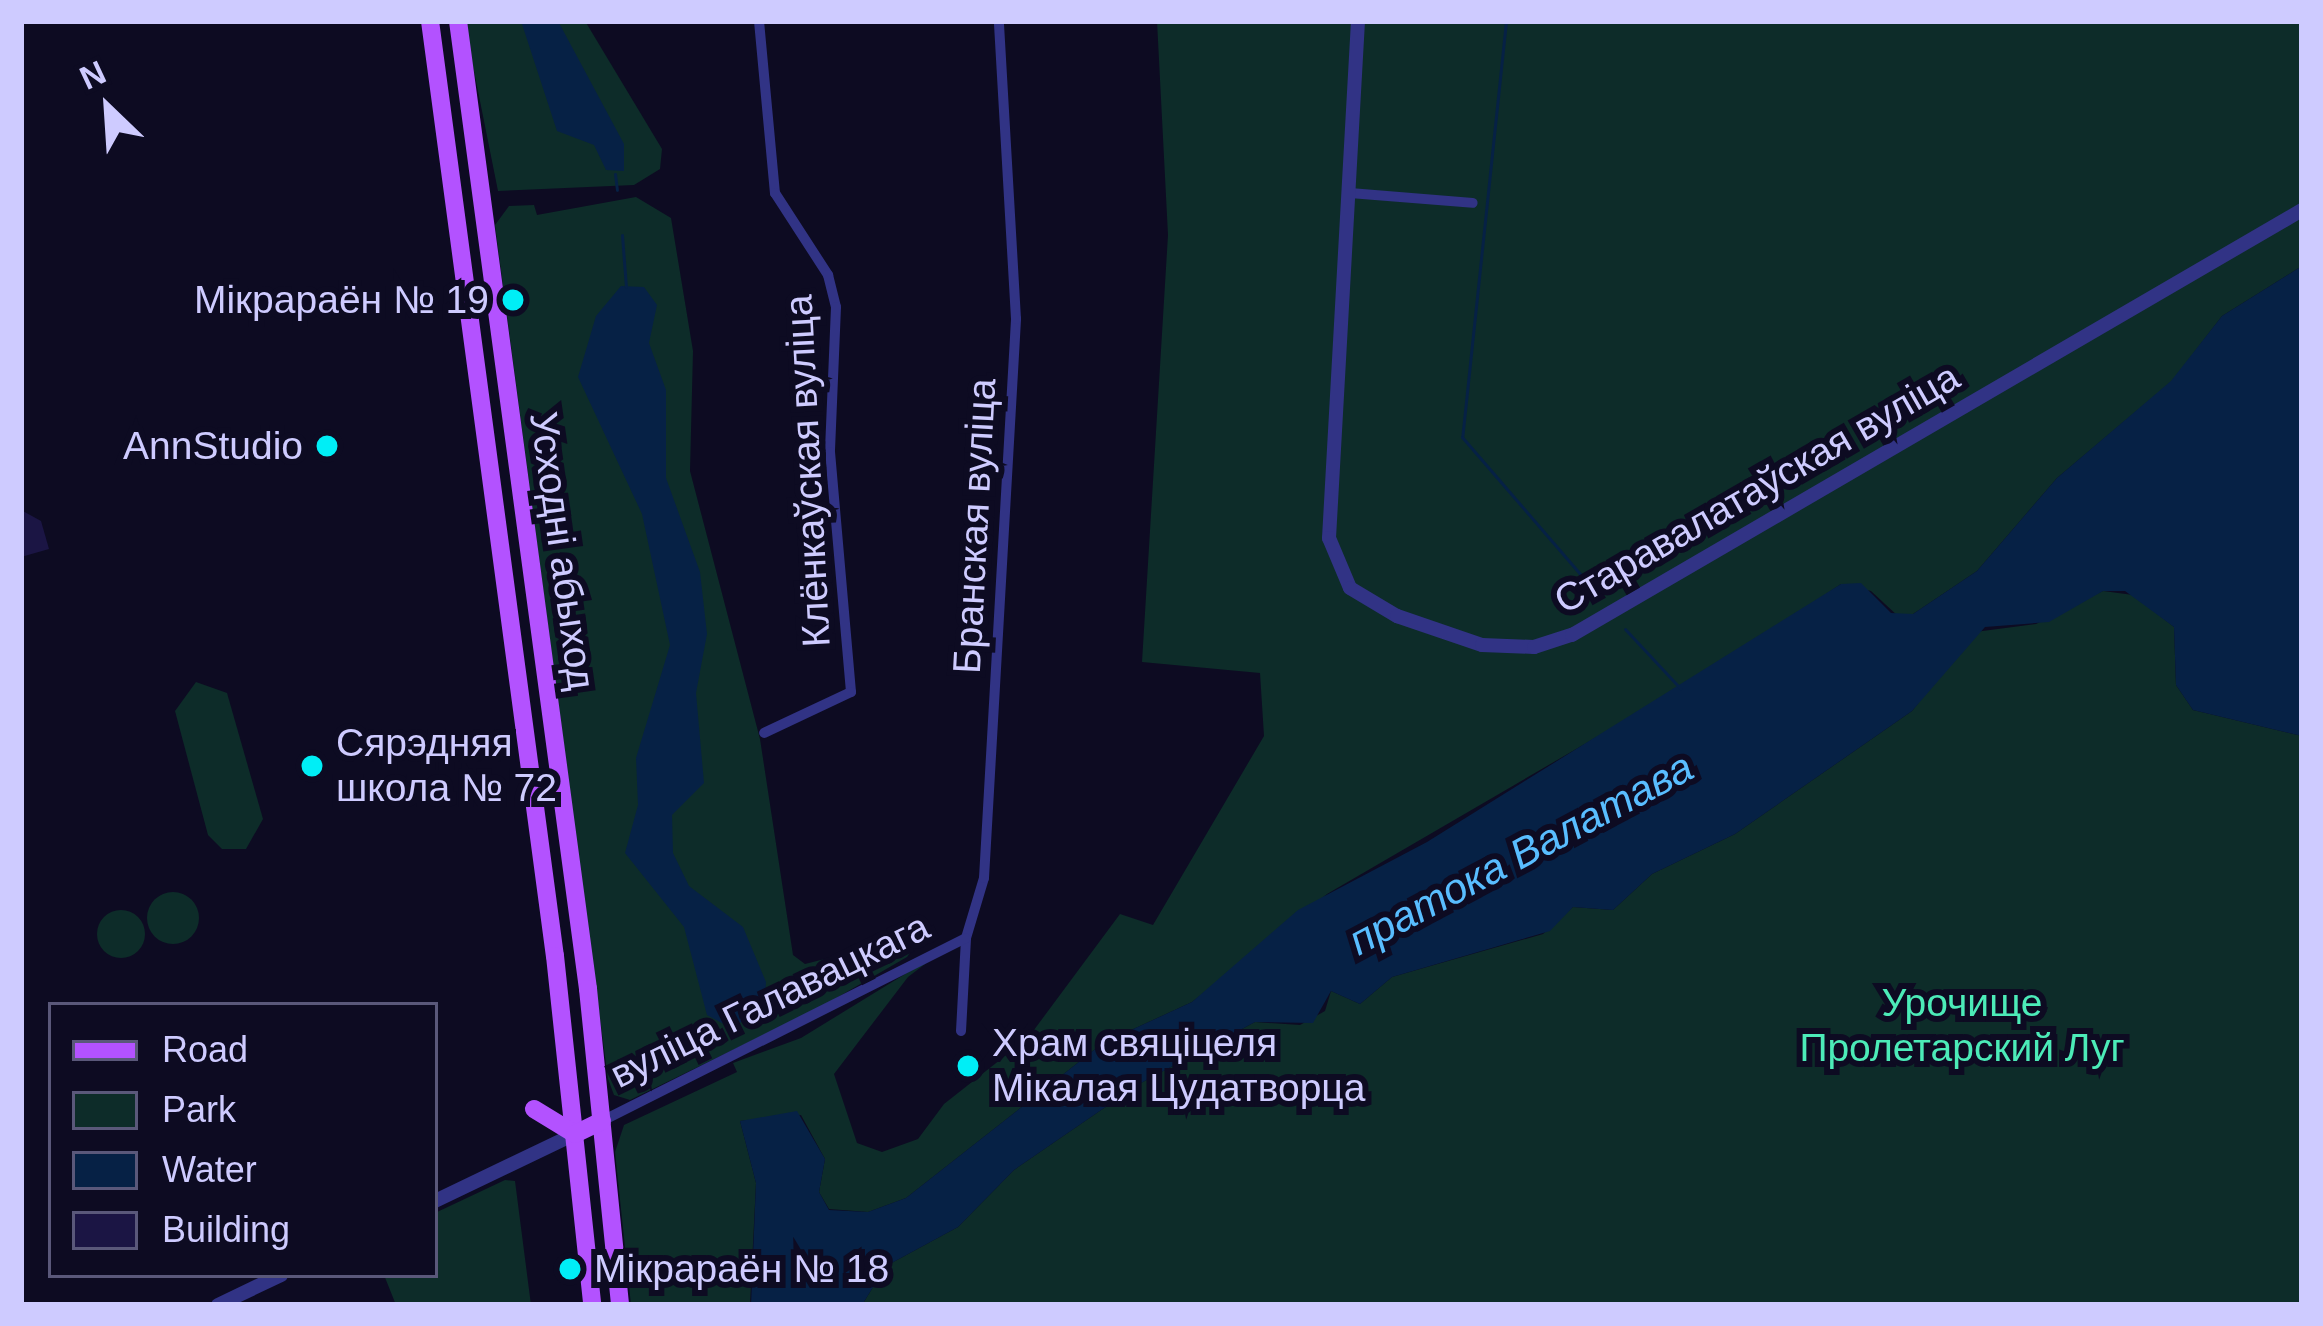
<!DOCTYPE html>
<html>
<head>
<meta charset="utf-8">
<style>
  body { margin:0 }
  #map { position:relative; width:2323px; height:1326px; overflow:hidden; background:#0d0b22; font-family:Helvetica,sans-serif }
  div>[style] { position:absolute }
  .green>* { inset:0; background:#0d2c29 }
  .round { border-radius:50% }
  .water>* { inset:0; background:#062145 }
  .stream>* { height:3px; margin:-1.5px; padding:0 1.5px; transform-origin:1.5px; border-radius:1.5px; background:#062145 }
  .building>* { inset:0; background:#1b1544 }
  .minor>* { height:10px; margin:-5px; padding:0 5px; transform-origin:5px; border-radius:5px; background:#313385 }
  .tertiary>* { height:14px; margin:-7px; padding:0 7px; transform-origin:7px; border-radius:7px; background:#313385 }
  .primary>* { height:18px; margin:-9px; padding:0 9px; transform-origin:9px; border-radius:9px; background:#b352ff }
  .dots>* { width:33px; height:33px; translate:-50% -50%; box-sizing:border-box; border:6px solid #0d0b22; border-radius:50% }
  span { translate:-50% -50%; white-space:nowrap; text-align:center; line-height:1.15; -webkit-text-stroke:12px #0d0b22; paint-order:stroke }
  .poi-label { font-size:39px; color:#cecbff }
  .right { translate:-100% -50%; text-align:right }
  .left { translate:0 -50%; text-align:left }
  .street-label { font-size:39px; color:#cecbff }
  .park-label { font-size:39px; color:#4cebb8 }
  .water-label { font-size:42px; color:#59bdff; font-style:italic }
  .frame { position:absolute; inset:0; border:24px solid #cecbff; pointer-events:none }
  .legend { position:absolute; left:48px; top:1002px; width:390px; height:276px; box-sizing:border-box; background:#0d0b22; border:3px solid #5a587a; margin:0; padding:15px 21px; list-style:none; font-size:36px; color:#cecbff }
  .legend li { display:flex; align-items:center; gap:24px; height:60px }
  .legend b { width:60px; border:3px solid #5a587a }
  .north { position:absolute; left:48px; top:48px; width:120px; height:120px; -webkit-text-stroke:9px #0d0b22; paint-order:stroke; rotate:335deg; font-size:33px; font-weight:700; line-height:48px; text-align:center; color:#cecbff }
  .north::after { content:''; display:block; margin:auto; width:42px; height:54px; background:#cecbff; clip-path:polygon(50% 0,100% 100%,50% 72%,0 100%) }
</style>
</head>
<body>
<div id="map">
  <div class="green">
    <div style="clip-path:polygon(464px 21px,585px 21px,662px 149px,660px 169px,634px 185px,498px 191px)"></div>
    <div style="clip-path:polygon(1157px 21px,2302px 21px,2302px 266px,2222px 316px,2172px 381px,2057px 478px,1977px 571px,1913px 614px,1899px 617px,1871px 591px,1841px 584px,1717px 667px,1327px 894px,1192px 1002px,1103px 1043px,906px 1198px,868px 1212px,829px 1209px,819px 1192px,825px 1159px,801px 1115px,740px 1121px,756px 1183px,750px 1305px,631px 1305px,615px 1152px,624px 1125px,737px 1072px,733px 1063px,801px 1038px,941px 952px,908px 977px,834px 1074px,857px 1143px,882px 1152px,918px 1139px,944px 1104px,1028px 1038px,1120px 914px,1153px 925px,1264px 736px,1260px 673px,1142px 662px,1168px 235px)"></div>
    <div style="clip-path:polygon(636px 197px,671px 218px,693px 351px,690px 471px,760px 739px,793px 955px,805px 964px,923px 934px,907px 957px,819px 1008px,630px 1100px,614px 1095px,608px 1079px,495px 225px,509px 206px,534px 205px,537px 215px)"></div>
    <div style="clip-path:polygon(2103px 591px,2133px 595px,2174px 627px,2176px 685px,2193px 710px,2302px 736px,2302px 1305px,862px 1305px,886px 1266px,958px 1227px,1014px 1170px,1139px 1084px,1255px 1022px,1300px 1025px,1325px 1011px,1331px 991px,1360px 1004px,1392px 977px,1543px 934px,1573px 907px,1613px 910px,1652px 874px,1735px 834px,1912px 711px,1975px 632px,2036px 624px)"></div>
    <div style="clip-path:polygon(196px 682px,227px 693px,263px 819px,246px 849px,222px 849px,208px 835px,175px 711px)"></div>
    <div class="round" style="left:147px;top:892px;width:52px;height:52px"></div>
    <div class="round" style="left:97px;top:910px;width:48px;height:48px"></div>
    <div style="clip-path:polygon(505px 1180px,515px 1181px,531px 1305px,396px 1305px,384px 1275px,435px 1275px,435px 1213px)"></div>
  </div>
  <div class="water">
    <div style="clip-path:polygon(521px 21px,558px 21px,624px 144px,624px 171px,606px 170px,594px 145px,557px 131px)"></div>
    <div style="clip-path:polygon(2302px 266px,2302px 736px,2193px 710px,2176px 685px,2174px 627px,2125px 591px,2103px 591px,2049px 622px,1985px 627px,1912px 711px,1735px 834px,1652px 874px,1613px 910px,1573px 907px,1550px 931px,1392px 977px,1360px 1004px,1331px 991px,1313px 1023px,1255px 1022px,1139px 1084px,1014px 1170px,958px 1227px,886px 1266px,862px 1305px,751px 1305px,756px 1183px,740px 1121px,797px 1111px,825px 1159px,819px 1192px,829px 1210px,868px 1212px,906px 1198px,1103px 1043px,1192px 1002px,1298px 910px,1427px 842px,1841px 584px,1861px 583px,1891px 613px,1913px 614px,1977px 571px,2057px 478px,2171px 381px,2222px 316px)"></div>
    <div style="clip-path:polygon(621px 286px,644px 287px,657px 305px,649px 343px,666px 390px,666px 478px,700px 572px,707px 634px,696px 693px,704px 783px,672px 815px,673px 853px,689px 886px,743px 927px,766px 982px,764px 1009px,731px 1028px,707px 1015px,684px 927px,625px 853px,638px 805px,636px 758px,670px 645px,642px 514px,578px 377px,596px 316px)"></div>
  </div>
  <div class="stream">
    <div style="left:1506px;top:21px;width:418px;rotate:96deg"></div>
    <div style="left:1462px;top:437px;width:202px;rotate:49.2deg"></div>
    <div style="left:615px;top:174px;width:16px;rotate:83deg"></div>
    <div style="left:622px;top:235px;width:52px;rotate:85.6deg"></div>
    <div style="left:1625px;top:629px;width:82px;rotate:47deg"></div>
  </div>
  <div class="building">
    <div style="clip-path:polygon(21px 510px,41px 521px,49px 549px,21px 557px)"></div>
  </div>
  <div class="minor">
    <div style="left:759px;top:21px;width:173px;rotate:84.7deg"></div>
    <div style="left:775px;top:193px;width:98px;rotate:57.1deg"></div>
    <div style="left:828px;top:275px;width:33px;rotate:76deg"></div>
    <div style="left:836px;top:307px;width:145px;rotate:92.4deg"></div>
    <div style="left:830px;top:452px;width:241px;rotate:85deg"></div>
    <div style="left:851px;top:692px;width:96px;rotate:154.8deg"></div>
    <div style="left:1350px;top:193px;width:123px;rotate:4.6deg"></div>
    <div style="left:961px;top:1031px;width:93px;rotate:-86.9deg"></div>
    <div style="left:966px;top:938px;width:63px;rotate:-73.3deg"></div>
    <div style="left:984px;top:878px;width:560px;rotate:-86.72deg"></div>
    <div style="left:1016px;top:319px;width:298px;rotate:-93.3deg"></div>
    <div style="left:602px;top:1121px;width:407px;rotate:-26.7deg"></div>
  </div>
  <div class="tertiary">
    <div style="left:1358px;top:21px;width:518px;rotate:93.21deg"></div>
    <div style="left:1329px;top:538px;width:54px;rotate:67.2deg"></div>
    <div style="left:1350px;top:588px;width:55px;rotate:30.8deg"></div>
    <div style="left:1397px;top:616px;width:90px;rotate:18.8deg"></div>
    <div style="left:1482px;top:645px;width:52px;rotate:2.2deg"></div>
    <div style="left:1534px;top:647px;width:40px;rotate:-18deg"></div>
    <div style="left:1572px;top:635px;width:845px;rotate:-30.21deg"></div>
    <div style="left:435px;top:1201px;width:155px;rotate:-25.6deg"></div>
    <div style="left:218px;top:1305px;width:70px;rotate:-25.5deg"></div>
  </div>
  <div class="primary">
    <div style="left:430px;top:21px;width:943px;rotate:82.39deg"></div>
    <div style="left:555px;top:956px;width:351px;rotate:83.9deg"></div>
    <div style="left:458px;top:21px;width:977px;rotate:82.35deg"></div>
    <div style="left:588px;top:989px;width:318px;rotate:84.2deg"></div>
    <div style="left:534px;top:1109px;width:48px;rotate:31.4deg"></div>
    <div style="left:575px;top:1134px;width:30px;rotate:-26deg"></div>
  </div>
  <div class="dots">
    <div style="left:513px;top:300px;background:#00eef6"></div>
    <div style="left:327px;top:446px;background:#00eef6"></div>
    <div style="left:312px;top:766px;background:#00eef6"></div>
    <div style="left:968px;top:1066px;background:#00eef6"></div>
    <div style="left:570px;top:1269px;background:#00eef6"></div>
  </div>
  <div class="poi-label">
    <span class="right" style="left:489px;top:300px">Мікрараён № 19</span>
    <span class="right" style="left:303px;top:446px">AnnStudio</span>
    <span class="left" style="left:336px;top:766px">Сярэдняя<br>школа № 72</span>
    <span class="left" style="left:992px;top:1066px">Храм свяціцеля<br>Мікалая Цудатворца</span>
    <span class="left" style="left:594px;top:1269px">Мікрараён № 18</span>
  </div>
  <div class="street-label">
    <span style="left:808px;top:471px;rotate:-93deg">Клёнкаўская вуліца</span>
    <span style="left:1757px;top:489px;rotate:-30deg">Старавалатаўская вуліца</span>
    <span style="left:975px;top:526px;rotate:-87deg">Бранская вуліца</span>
    <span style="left:562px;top:551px;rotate:82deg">Усходні абыход</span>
    <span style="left:770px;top:1001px;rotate:-26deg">вуліца Галавацкага</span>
  </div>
  <div class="park-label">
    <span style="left:1962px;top:1026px">Урочище<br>Пролетарский Луг</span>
  </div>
  <div class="water-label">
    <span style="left:1521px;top:854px;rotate:-28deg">пратока Валатава</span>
  </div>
  <div class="frame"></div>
  <ul class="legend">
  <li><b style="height:15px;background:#b352ff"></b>Road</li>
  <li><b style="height:33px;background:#0d2c29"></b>Park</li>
  <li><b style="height:33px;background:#062145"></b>Water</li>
  <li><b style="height:33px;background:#1b1544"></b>Building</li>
  </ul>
  <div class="north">N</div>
</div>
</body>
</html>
